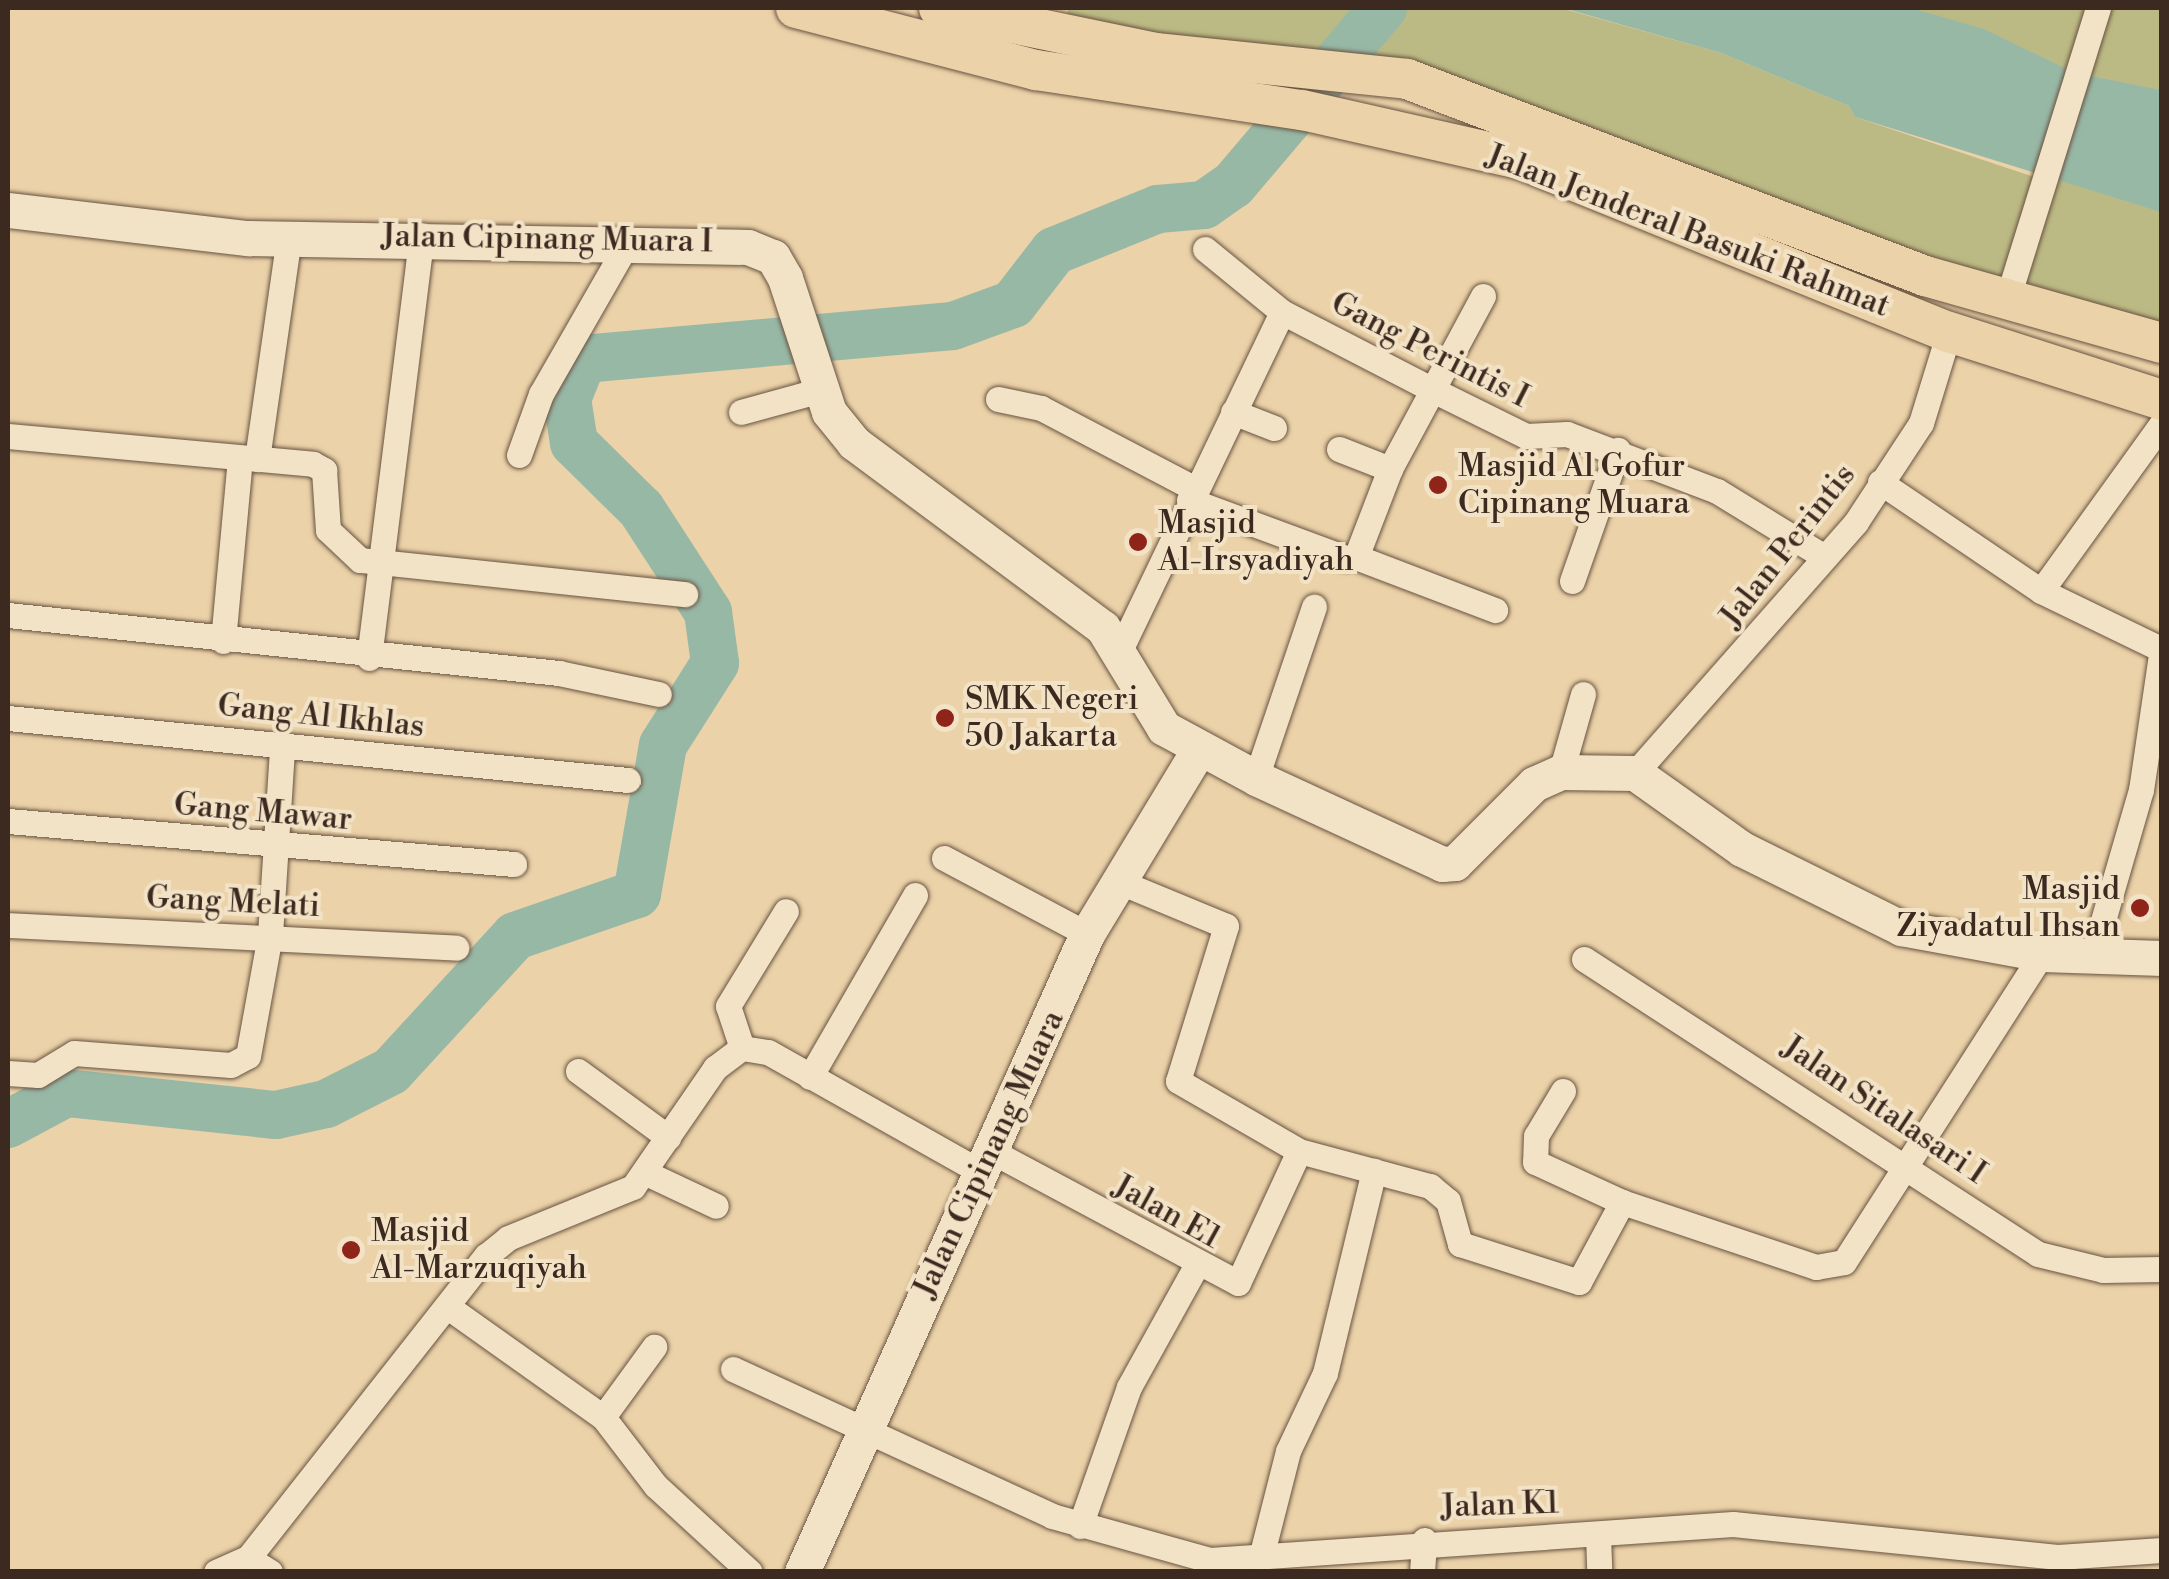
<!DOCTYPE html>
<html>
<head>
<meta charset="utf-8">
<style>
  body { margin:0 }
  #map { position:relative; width:2169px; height:1579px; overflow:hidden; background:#ebd2a8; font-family:"Libre Bodoni",serif }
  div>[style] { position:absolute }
  .green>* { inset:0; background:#bcba84 }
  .water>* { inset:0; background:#98b8a6 }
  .river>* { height:48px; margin:-24px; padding:0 24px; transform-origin:24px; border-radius:24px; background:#98b8a6 }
  .roads { filter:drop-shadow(0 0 2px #685342) drop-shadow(0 0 2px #685342) }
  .street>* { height:25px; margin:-12.5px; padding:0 12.5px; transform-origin:12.5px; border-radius:12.5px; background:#f2e2c6 }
  .secondary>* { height:35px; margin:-17.5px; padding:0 17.5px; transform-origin:17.5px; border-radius:17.5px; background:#f2e2c6 }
  .primary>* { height:40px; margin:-20px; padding:0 20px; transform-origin:20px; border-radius:20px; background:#ebd2a8 }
  .dots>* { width:28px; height:28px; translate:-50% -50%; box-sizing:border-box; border:5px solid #f2e2c6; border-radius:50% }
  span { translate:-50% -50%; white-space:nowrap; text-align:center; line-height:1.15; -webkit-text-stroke:8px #f2e2c6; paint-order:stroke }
  .street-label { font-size:32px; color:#3c2920 }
  .poi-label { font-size:32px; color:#3c2920 }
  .left { translate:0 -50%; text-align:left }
  .right { translate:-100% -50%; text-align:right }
  .frame { position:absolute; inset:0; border:10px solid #3c2920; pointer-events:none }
</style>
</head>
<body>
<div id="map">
  <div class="green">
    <div style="clip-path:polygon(1069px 8px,1561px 8px,1721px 53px,1849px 106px,1855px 117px,2043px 180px,2099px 8px,2161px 8px,2161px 343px,1407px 79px,1060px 36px)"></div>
    <div style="clip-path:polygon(1911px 8px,2098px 8px,2075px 73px)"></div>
  </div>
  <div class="water">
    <div style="clip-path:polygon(1563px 8px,1911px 8px,1984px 29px,2075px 73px,2161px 90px,2161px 212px,1855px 117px,1849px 106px,1721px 53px)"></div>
  </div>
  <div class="river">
    <div style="left:8px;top:1124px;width:66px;rotate:-28.1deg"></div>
    <div style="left:66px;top:1093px;width:211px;rotate:6deg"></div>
    <div style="left:276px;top:1115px;width:51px;rotate:-12.4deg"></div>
    <div style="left:326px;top:1104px;width:73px;rotate:-26.9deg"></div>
    <div style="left:391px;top:1071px;width:183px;rotate:-47.4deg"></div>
    <div style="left:515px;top:936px;width:129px;rotate:-19deg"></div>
    <div style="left:637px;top:894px;width:151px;rotate:-80.1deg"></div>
    <div style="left:663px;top:745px;width:97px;rotate:-57.6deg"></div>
    <div style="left:715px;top:663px;width:51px;rotate:-97.8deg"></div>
    <div style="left:708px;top:612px;width:123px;rotate:-123deg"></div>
    <div style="left:641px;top:509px;width:94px;rotate:-135.4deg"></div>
    <div style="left:574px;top:443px;width:45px;rotate:-99deg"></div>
    <div style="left:567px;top:399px;width:43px;rotate:-68.2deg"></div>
    <div style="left:583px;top:359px;width:371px;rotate:-5.1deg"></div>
    <div style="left:953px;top:326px;width:64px;rotate:-20.1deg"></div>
    <div style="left:1013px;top:304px;width:67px;rotate:-52.3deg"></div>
    <div style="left:1054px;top:251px;width:112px;rotate:-22deg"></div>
    <div style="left:1158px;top:209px;width:46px;rotate:-5deg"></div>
    <div style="left:1204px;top:205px;width:35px;rotate:-35deg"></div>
    <div style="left:1233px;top:185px;width:232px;rotate:-49.7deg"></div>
  </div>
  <div class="roads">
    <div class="street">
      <div style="left:1205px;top:249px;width:99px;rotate:39.3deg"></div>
      <div style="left:1282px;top:312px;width:172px;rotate:27.3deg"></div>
      <div style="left:1435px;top:391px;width:102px;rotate:26.3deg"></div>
      <div style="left:1526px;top:436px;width:41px;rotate:-2.8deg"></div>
      <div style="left:1567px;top:434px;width:160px;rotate:20.8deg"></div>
      <div style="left:1717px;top:491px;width:124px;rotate:31.5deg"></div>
      <div style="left:1483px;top:296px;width:196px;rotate:118.3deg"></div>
      <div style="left:1390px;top:469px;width:94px;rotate:111.1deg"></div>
      <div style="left:1356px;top:557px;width:149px;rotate:20.9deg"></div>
      <div style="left:2007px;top:300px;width:306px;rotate:-72.7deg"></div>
      <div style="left:998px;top:399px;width:44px;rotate:11.8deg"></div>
      <div style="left:1041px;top:408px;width:174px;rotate:27.7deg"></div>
      <div style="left:741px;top:412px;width:83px;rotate:-15.4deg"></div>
      <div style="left:1233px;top:412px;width:44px;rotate:21.3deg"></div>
      <div style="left:8px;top:436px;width:306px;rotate:5.2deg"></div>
      <div style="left:313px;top:464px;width:13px;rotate:29deg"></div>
      <div style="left:324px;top:470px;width:60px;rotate:86.2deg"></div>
      <div style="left:328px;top:530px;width:44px;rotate:43.2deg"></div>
      <div style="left:360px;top:560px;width:327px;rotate:6deg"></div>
      <div style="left:1339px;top:449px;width:55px;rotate:21.4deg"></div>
      <div style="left:519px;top:455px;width:65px;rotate:-70.2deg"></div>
      <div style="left:541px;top:394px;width:175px;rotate:-60.2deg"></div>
      <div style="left:257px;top:459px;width:223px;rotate:-81.8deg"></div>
      <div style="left:1880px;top:482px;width:194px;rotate:34.1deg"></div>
      <div style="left:2041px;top:591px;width:133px;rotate:25.8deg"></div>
      <div style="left:1189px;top:500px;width:167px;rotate:20.3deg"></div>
      <div style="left:1572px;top:581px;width:139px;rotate:-70.7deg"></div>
      <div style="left:2041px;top:591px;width:207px;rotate:-54.2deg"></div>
      <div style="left:8px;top:615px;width:554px;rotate:6.01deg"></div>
      <div style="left:559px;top:673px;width:102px;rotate:11.9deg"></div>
      <div style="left:223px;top:641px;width:183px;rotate:-84.7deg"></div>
      <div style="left:1122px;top:646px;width:370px;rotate:-64.4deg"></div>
      <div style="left:369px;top:658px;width:426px;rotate:-82.9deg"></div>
      <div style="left:8px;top:718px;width:623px;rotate:5.71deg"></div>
      <div style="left:1561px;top:772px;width:81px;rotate:-74.2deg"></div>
      <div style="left:1635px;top:773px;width:334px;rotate:-48.6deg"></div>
      <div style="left:1856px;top:522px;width:118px;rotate:-56.7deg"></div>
      <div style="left:1921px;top:423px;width:95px;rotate:-72.9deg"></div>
      <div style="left:1256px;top:778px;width:181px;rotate:-71.3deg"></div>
      <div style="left:8px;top:821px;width:508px;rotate:4.86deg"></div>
      <div style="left:944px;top:858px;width:162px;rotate:28deg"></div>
      <div style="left:1115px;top:880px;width:120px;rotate:22.5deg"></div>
      <div style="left:1226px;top:926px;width:162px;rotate:107.2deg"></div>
      <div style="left:1178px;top:1081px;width:140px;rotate:30deg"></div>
      <div style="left:1299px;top:1151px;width:136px;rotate:15deg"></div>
      <div style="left:1430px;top:1186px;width:23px;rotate:40deg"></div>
      <div style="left:1448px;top:1201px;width:45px;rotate:74.4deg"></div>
      <div style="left:1460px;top:1244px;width:125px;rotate:17.7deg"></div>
      <div style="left:1579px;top:1282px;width:91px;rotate:-61.7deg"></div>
      <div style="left:1622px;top:1202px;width:205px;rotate:18.5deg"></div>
      <div style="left:1816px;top:1267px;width:28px;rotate:-10deg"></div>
      <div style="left:1844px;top:1262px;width:366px;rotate:-57.3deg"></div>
      <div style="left:8px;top:925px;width:449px;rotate:2.9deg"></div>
      <div style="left:2093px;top:955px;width:172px;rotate:-73.8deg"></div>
      <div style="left:2141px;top:790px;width:145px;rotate:-81.6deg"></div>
      <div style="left:1584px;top:959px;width:541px;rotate:33.01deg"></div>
      <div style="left:2038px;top:1254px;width:67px;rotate:13.8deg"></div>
      <div style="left:2103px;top:1270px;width:59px;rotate:-1deg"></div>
      <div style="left:742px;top:1048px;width:44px;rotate:-108.4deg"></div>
      <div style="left:728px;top:1006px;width:111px;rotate:-58.6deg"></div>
      <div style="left:578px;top:1071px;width:112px;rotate:36.3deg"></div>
      <div style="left:8px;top:1073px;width:30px;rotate:4deg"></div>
      <div style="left:38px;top:1075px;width:42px;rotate:-31.4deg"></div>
      <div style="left:74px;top:1053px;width:157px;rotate:4.4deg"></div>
      <div style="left:231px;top:1065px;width:19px;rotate:-28deg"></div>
      <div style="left:248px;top:1056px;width:123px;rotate:-79.7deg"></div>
      <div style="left:270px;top:935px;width:188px;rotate:-86.3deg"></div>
      <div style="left:810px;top:1077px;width:210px;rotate:-60deg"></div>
      <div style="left:1563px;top:1091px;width:52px;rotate:121deg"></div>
      <div style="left:1536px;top:1136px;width:26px;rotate:92deg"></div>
      <div style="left:1535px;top:1162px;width:96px;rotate:24.7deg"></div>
      <div style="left:991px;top:1151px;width:280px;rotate:28.1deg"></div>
      <div style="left:1238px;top:1283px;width:145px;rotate:-65.2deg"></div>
      <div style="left:646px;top:1173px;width:77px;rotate:25.2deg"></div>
      <div style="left:448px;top:1307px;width:190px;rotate:35.4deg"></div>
      <div style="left:603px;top:1417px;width:87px;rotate:52.5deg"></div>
      <div style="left:656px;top:1486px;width:127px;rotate:42.5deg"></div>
      <div style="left:733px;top:1369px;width:351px;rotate:24.7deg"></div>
      <div style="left:1052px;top:1516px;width:164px;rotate:15.6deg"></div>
      <div style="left:1210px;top:1560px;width:524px;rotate:-3.94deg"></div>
      <div style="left:1733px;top:1524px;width:327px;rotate:5.8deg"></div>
      <div style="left:2058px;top:1557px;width:104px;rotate:-3.9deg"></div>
      <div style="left:603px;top:1417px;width:87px;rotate:-53.9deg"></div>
      <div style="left:1080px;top:1526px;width:147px;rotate:-70.6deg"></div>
      <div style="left:1129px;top:1387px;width:138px;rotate:-61deg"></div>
      <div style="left:1598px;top:1534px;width:38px;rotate:88deg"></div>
      <div style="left:1261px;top:1557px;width:109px;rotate:-75.7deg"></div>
      <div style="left:1288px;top:1451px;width:86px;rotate:-64.6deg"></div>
      <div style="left:1325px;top:1373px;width:208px;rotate:-76.4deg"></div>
      <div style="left:248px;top:1558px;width:26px;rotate:32deg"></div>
      <div style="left:216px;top:1572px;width:35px;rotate:-24deg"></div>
      <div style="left:248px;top:1558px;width:385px;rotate:-51.8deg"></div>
      <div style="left:486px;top:1256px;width:28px;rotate:-39deg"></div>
      <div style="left:508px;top:1238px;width:135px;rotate:-22.2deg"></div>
      <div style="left:633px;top:1187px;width:145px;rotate:-55.4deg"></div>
      <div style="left:715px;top:1068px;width:34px;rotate:-37deg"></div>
      <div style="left:742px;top:1048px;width:26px;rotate:9deg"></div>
      <div style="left:768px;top:1052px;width:242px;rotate:29.4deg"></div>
      <div style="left:1422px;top:1572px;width:32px;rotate:-86deg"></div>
    </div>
    <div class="secondary">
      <div style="left:8px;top:210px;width:242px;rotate:6.7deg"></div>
      <div style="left:248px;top:238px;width:500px;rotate:1.03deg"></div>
      <div style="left:748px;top:247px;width:27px;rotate:22deg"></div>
      <div style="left:773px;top:257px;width:24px;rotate:60deg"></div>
      <div style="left:785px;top:278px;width:141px;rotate:71.8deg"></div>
      <div style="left:829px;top:412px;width:40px;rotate:51deg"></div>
      <div style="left:854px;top:443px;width:310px;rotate:36.6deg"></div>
      <div style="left:1103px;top:628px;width:117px;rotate:58.6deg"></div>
      <div style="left:1164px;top:728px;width:105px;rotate:28.5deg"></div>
      <div style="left:1256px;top:778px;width:205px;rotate:24.8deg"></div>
      <div style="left:1442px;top:864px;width:13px;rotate:-4deg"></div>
      <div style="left:1455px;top:863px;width:112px;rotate:-45deg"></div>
      <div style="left:1534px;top:784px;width:30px;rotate:-24deg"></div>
      <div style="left:1561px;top:772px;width:74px;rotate:0.8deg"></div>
      <div style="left:1635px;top:773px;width:131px;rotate:35.4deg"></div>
      <div style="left:1742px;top:849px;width:178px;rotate:26.4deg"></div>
      <div style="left:1901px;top:928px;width:143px;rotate:10.4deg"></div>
      <div style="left:2042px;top:954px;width:120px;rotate:1.9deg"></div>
      <div style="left:802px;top:1572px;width:699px;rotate:-65.93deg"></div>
      <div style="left:1087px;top:934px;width:216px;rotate:-58.8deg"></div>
    </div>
    <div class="primary">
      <div style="left:796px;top:8px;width:248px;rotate:14.5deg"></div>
      <div style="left:1036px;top:70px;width:269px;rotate:8.6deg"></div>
      <div style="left:1302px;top:110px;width:223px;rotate:12.7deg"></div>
      <div style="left:1520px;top:159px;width:463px;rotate:22deg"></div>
      <div style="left:1949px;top:332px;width:224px;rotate:17.7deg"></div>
      <div style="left:939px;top:8px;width:222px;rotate:11.7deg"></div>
      <div style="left:1156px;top:53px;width:252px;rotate:5.9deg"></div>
      <div style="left:1407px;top:79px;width:554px;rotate:20.82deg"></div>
      <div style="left:1925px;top:276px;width:246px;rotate:15.8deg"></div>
    </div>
  </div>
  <div class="dots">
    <div style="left:1438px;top:485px;background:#8f2418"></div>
    <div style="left:1138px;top:542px;background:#8f2418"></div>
    <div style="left:945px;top:718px;background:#8f2418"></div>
    <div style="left:2140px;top:908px;background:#8f2418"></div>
    <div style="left:351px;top:1250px;background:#8f2418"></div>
  </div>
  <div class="street-label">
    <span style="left:1688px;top:231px;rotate:21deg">Jalan Jenderal Basuki Rahmat</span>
    <span style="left:547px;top:239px;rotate:1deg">Jalan Cipinang Muara I</span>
    <span style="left:1430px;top:350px;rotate:27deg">Gang Perintis I</span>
    <span style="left:1788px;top:546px;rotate:-52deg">Jalan Perintis</span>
    <span style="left:321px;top:716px;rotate:6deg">Gang Al Ikhlas</span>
    <span style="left:263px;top:812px;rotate:5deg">Gang Mawar</span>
    <span style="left:233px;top:902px;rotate:3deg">Gang Melati</span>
    <span style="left:1884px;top:1110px;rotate:34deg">Jalan Sitalasari I</span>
    <span style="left:989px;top:1154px;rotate:-65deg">Jalan Cipinang Muara</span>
    <span style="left:1167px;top:1212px;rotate:29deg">Jalan E1</span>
    <span style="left:1500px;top:1505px;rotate:-2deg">Jalan K1</span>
  </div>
  <div class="poi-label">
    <span class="left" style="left:1458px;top:485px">Masjid Al Gofur<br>Cipinang Muara</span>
    <span class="left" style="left:1158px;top:542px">Masjid<br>Al-Irsyadiyah</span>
    <span class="left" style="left:965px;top:718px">SMK Negeri<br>50 Jakarta</span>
    <span class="right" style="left:2120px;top:908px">Masjid<br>Ziyadatul Ihsan</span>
    <span class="left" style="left:371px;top:1250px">Masjid<br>Al-Marzuqiyah</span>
  </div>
  <div class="frame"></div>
</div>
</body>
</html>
